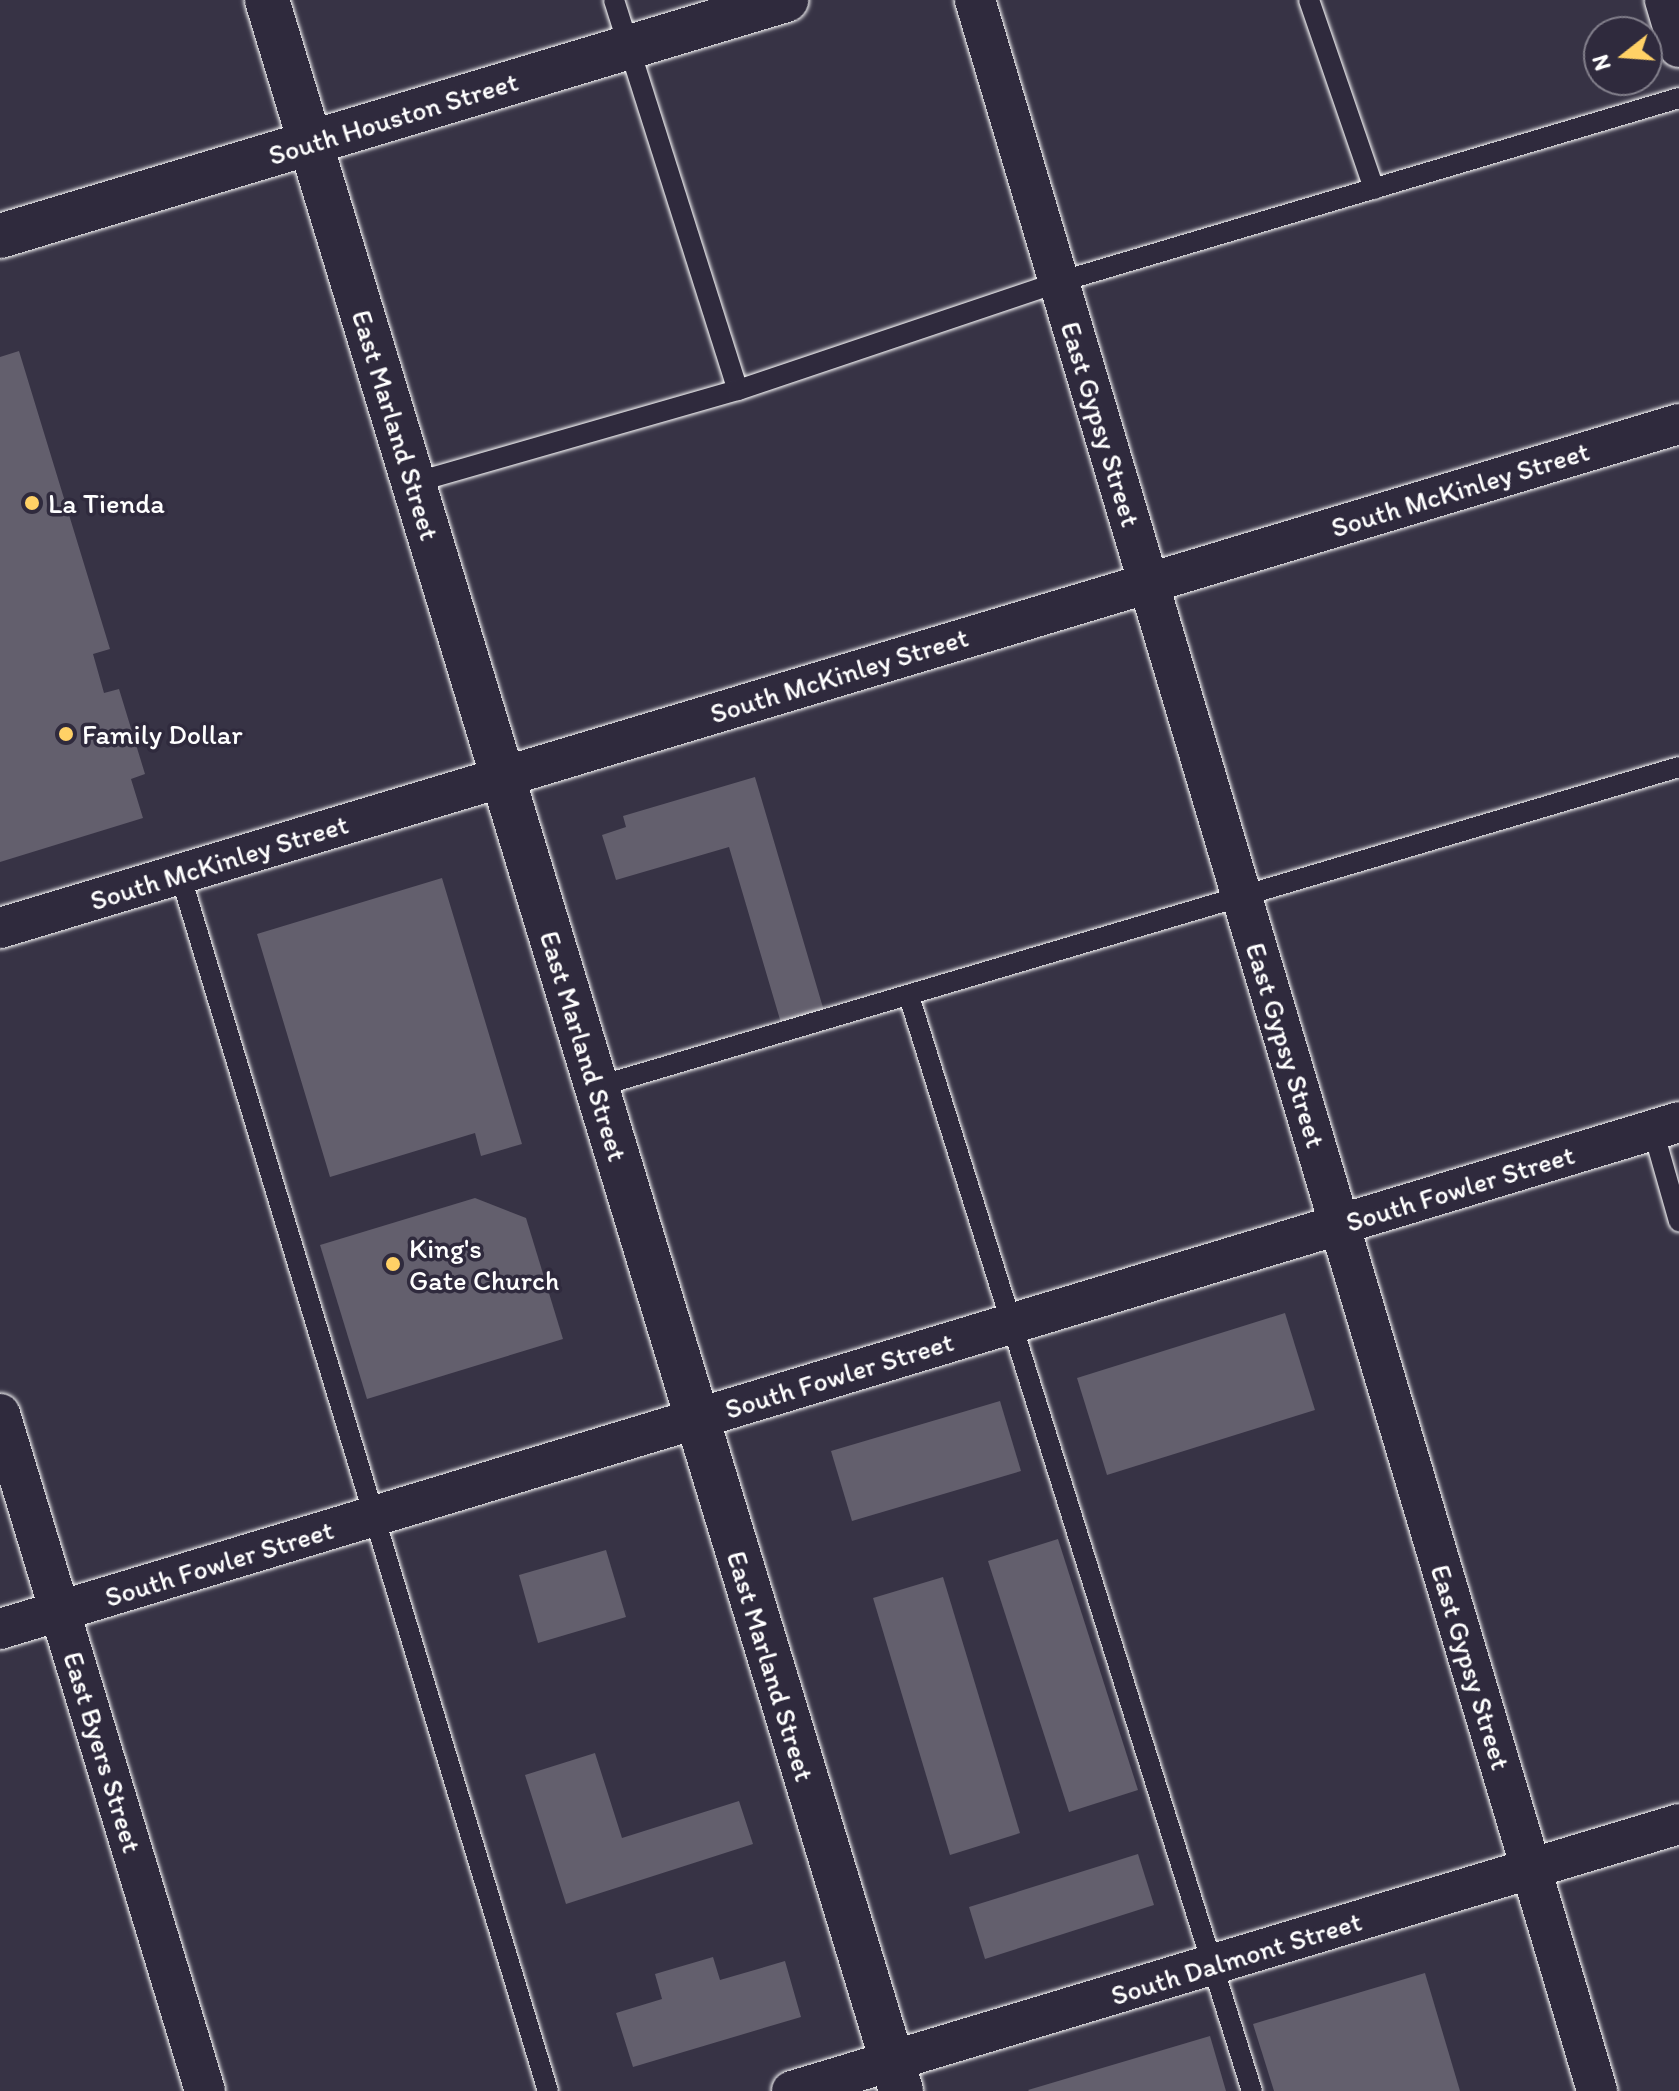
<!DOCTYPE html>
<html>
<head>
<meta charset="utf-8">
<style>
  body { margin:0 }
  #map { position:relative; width:1679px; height:2091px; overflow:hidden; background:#373345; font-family:Itim,sans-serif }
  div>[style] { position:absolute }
  .building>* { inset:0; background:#635f6d }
  .roads { filter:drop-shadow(0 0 2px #fff) drop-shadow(0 0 2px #fff) }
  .lane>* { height:20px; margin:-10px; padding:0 10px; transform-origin:10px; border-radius:10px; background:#2f2a3d }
  .street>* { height:40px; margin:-20px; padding:0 20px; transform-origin:20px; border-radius:20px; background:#2f2a3d }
  .secondary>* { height:44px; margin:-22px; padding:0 22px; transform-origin:22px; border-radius:22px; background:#2f2a3d }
  .highway>* { height:44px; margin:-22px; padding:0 22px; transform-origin:22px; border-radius:22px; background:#2f2a3d }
  .dots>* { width:22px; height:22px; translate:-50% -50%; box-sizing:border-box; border:4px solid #2f2a3d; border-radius:50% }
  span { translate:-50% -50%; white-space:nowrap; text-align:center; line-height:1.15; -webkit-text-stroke:7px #2f2a3d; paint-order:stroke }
  .street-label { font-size:28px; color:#fff }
  .poi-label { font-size:28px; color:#fff }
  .left { translate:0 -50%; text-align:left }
  .north { position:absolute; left:1583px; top:16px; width:80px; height:80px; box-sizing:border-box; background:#2f2a3d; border:2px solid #827f8b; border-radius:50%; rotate:253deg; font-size:22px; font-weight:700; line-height:32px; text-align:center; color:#fff }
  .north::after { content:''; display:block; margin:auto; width:28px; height:36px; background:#ffd166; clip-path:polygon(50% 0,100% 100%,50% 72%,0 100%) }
</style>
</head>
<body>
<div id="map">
  <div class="building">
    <div style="clip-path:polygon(19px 351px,110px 649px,93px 654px,104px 693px,119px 689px,145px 774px,131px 779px,143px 818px,0 862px,0 357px)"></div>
    <div style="clip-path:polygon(755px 777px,824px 1011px,781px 1023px,729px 847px,616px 880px,602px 835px,626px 827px,623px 816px)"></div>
    <div style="clip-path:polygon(442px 878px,522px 1144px,481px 1156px,475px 1133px,330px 1177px,257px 934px)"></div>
    <div style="clip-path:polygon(475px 1198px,526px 1218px,563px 1339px,367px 1399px,320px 1245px)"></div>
    <div style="clip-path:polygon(1285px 1313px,1315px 1410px,1107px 1475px,1077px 1378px)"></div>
    <div style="clip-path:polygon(1000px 1401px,1021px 1471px,852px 1521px,831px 1451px)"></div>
    <div style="clip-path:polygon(1058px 1539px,1138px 1790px,1069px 1812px,988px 1561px)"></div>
    <div style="clip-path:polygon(606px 1550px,626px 1617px,538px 1643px,519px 1575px)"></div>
    <div style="clip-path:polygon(943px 1577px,1020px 1833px,950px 1855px,873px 1598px)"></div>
    <div style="clip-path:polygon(595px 1753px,622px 1838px,739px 1801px,753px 1844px,566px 1904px,525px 1775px)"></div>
    <div style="clip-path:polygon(1138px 1854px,1154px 1905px,985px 1959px,969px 1907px)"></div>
    <div style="clip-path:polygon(713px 1957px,720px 1980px,785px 1961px,801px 2017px,633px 2067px,616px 2013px,662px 1999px,655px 1974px)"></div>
    <div style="clip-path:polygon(1425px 1973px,1460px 2091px,1274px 2091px,1253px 2024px)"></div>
    <div style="clip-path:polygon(1210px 2036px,1226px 2091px,1029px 2091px,1028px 2090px)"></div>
  </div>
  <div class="roads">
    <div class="lane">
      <div style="left:614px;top:0;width:409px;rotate:72.4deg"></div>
      <div style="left:1309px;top:0;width:200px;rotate:71deg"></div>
      <div style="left:413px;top:483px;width:338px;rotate:-16deg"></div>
      <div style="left:738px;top:390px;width:339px;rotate:-18.6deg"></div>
      <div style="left:1059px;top:282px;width:647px;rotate:-16.53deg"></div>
      <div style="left:180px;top:874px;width:1271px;rotate:73.18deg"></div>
      <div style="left:909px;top:996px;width:1147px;rotate:72.61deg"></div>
      <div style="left:596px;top:1087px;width:1129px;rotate:-16.46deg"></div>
      <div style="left:1653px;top:1130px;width:95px;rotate:74.1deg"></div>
    </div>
    <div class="street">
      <div style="left:975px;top:0;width:2182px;rotate:73.43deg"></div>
      <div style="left:1665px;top:0;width:49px;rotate:73.4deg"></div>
      <div style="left:0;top:928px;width:1753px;rotate:-16.71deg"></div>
      <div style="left:0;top:1414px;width:707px;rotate:73.15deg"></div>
      <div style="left:0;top:1629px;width:1754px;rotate:-16.8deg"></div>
      <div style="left:792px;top:2091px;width:926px;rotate:-16.75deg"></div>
    </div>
    <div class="secondary">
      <div style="left:0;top:236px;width:821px;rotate:-16.71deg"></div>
    </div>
    <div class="highway">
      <div style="left:267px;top:0;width:2185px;rotate:73.13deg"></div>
    </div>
  </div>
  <div class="dots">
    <div style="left:32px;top:503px;background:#ffd166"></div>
    <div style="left:66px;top:734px;background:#ffd166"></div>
    <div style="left:393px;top:1264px;background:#ffd166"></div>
  </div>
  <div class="street-label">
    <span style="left:393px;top:118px;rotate:-17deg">South Houston Street</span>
    <span style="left:1101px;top:424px;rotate:73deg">East Gypsy Street</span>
    <span style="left:396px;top:425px;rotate:73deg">East Marland Street</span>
    <span style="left:1460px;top:489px;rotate:-17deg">South McKinley Street</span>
    <span style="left:839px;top:675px;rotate:-17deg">South McKinley Street</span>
    <span style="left:219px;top:862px;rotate:-17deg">South McKinley Street</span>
    <span style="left:1286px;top:1045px;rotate:73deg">East Gypsy Street</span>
    <span style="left:584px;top:1046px;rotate:73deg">East Marland Street</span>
    <span style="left:1460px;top:1188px;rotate:-17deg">South Fowler Street</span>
    <span style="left:839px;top:1375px;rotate:-17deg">South Fowler Street</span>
    <span style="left:219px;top:1563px;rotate:-17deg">South Fowler Street</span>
    <span style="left:771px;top:1666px;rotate:73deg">East Marland Street</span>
    <span style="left:1471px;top:1667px;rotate:73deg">East Gypsy Street</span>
    <span style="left:103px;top:1752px;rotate:73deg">East Byers Street</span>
    <span style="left:1236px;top:1958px;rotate:-17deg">South Dalmont Street</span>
  </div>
  <div class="poi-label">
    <span class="left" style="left:48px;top:503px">La Tienda</span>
    <span class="left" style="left:82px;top:734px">Family Dollar</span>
    <span class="left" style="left:409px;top:1264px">King's<br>Gate Church</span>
  </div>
  <div class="north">N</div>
</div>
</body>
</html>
